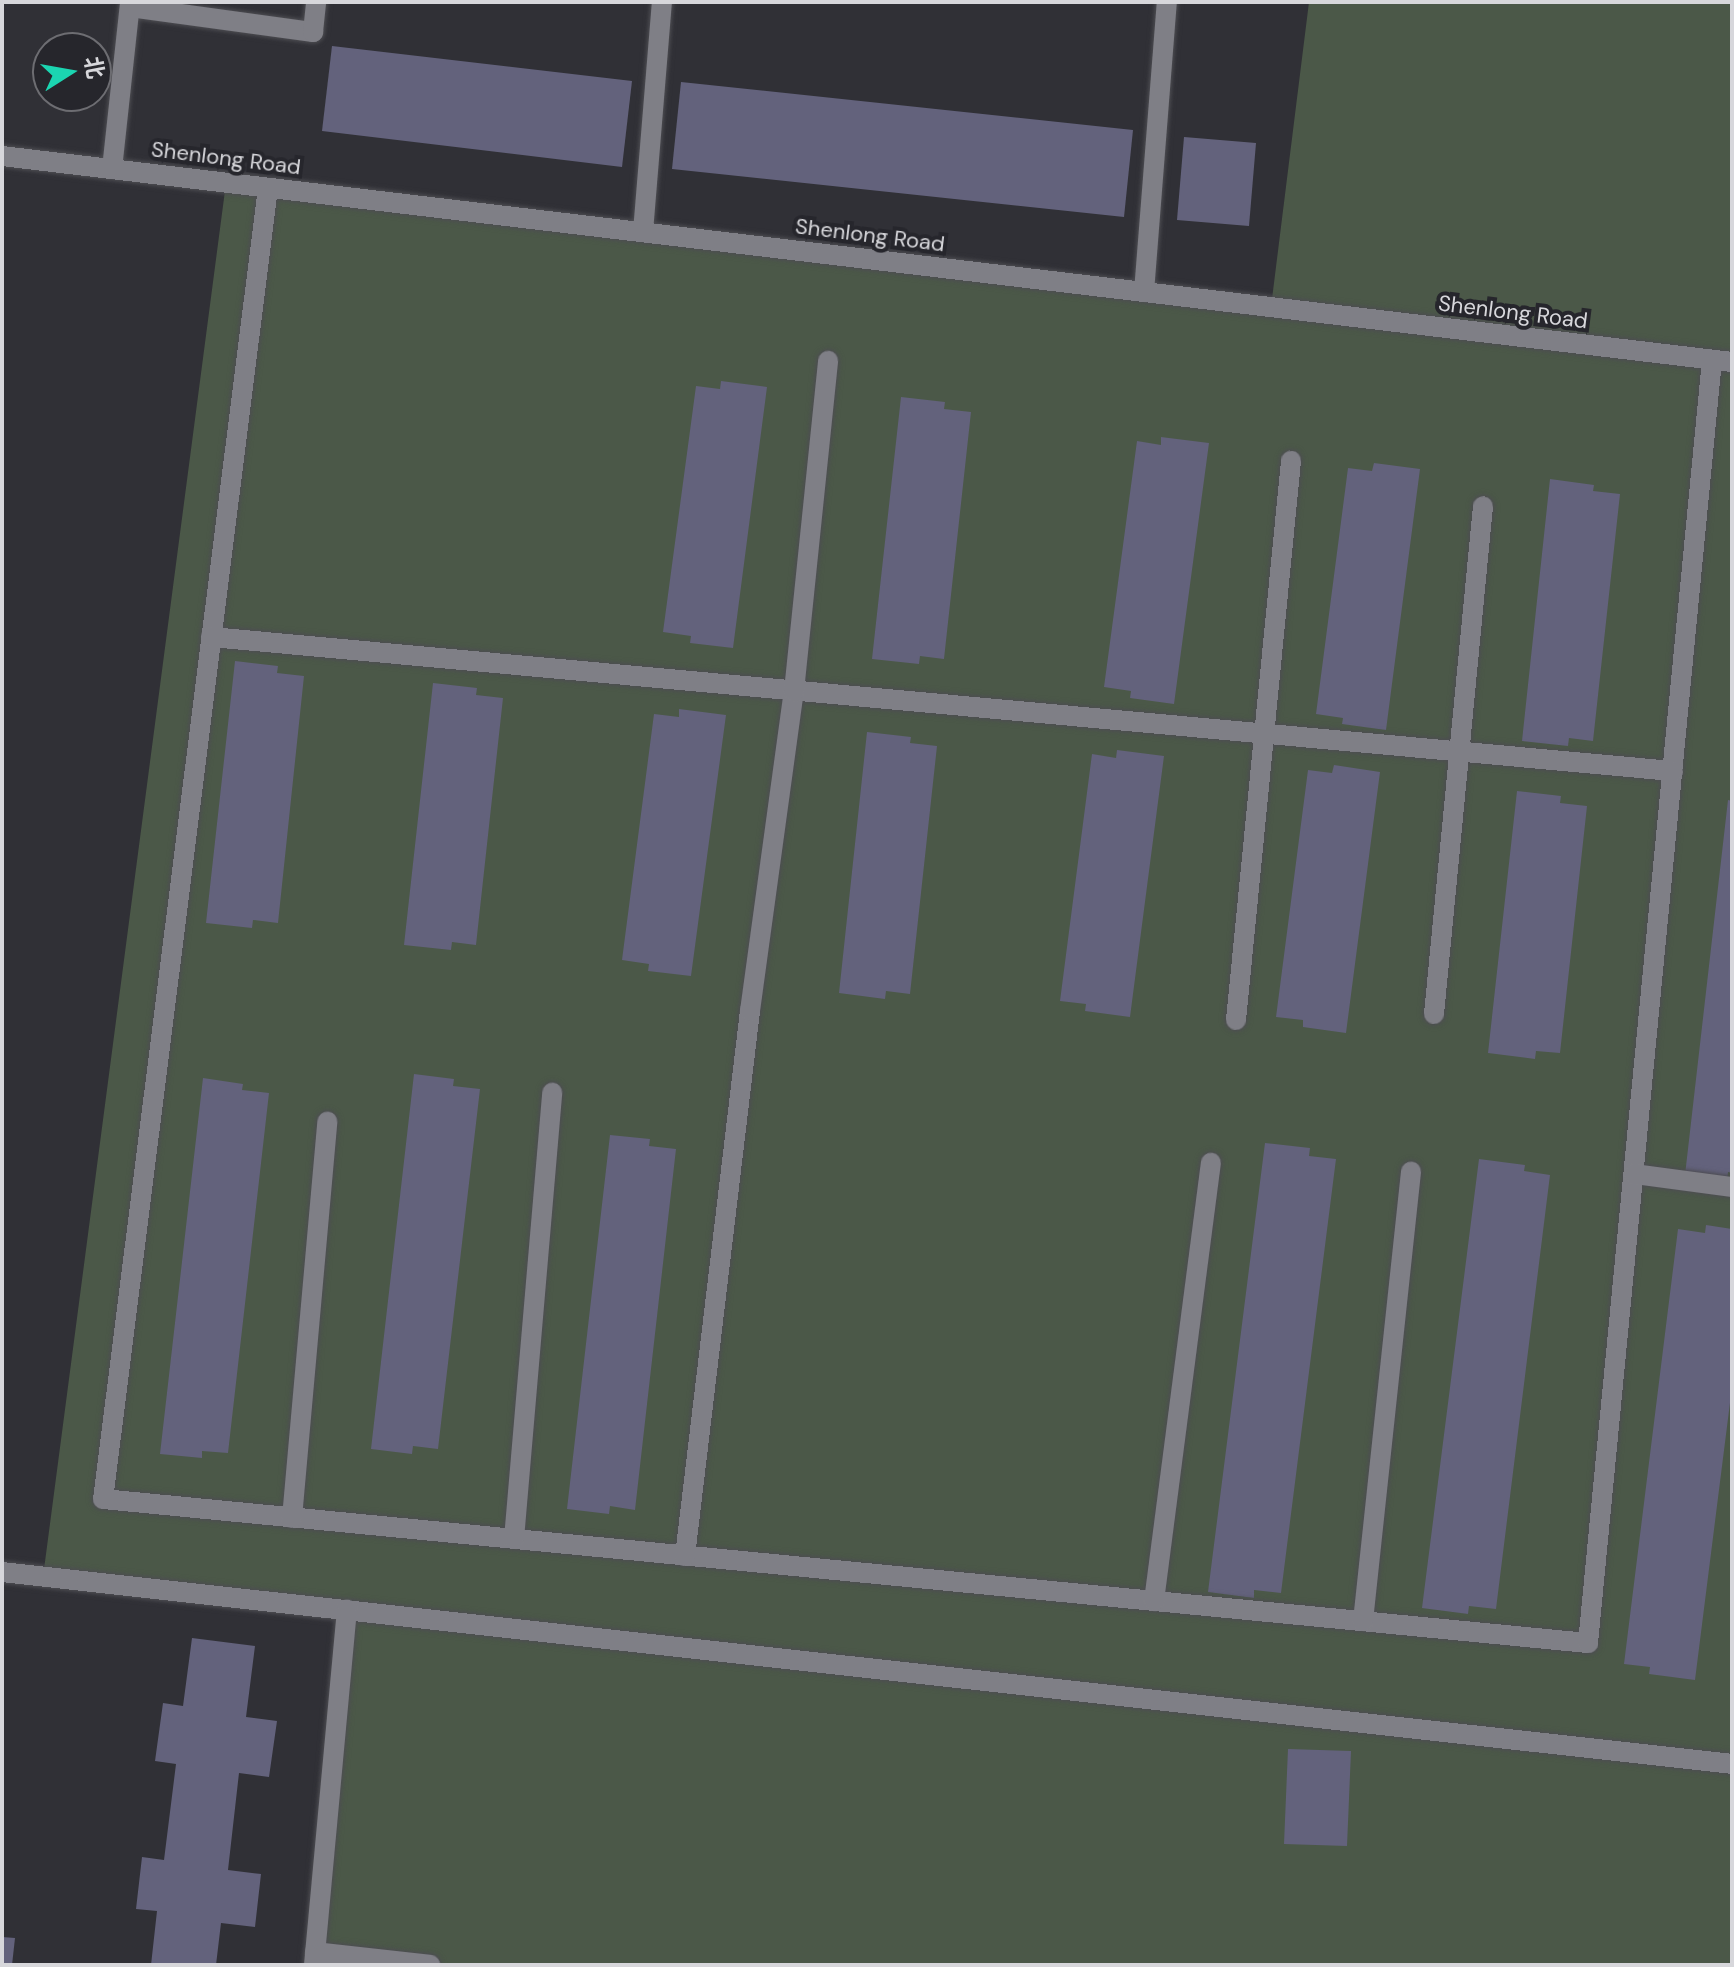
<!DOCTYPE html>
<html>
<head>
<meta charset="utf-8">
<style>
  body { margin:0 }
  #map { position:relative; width:1734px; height:1967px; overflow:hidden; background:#303036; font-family:"DM Sans","Noto Sans SC",sans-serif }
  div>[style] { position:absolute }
  .green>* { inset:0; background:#4b5848 }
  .building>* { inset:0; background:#63627c }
  .roads { filter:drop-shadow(0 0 2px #4d4d52) drop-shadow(0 0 2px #4d4d52) }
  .lane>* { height:20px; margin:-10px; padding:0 10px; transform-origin:10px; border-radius:10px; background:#7f7f86 }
  .street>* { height:20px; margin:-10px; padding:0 10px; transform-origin:10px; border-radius:10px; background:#7f7f86 }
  span { translate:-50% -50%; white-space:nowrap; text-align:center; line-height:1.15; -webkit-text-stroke:8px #26262c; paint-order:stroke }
  .street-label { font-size:22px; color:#d7d7db }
  .frame { position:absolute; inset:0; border:4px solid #d7d7db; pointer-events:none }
  .north { position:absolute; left:32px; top:32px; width:80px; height:80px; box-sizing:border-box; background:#26262c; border:2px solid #6d6d72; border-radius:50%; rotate:79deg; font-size:22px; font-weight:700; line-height:32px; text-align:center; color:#d7d7db }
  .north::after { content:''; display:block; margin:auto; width:28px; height:36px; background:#1bd5b1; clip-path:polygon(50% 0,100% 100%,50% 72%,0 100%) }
</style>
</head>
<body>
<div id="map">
  <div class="green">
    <div style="clip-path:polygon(1309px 2px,1732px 2px,1732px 1965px,314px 1965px,347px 1610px,43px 1577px,226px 183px,1271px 307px)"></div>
  </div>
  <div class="building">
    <div style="clip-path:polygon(332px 46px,632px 81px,622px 167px,322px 131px)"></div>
    <div style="clip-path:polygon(681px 82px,1133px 130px,1124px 217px,672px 169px)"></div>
    <div style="clip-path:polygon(1184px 137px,1256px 143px,1249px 226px,1177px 220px)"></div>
    <div style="clip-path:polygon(721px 381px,767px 387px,733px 648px,690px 643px,691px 636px,663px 632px,696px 386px,720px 389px)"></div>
    <div style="clip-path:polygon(901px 397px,945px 402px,944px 409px,971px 412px,944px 659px,920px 656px,919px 664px,872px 659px)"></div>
    <div style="clip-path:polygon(1161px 437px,1209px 443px,1174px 704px,1130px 698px,1131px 691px,1104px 687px,1137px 441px,1161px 445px)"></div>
    <div style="clip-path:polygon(1374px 463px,1420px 469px,1386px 730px,1342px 724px,1343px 718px,1316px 714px,1348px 468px,1372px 471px)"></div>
    <div style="clip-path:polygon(1550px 479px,1594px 485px,1593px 491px,1620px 494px,1593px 741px,1569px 738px,1568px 746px,1522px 741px)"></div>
    <div style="clip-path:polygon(235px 661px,278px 666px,277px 673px,304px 676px,278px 923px,253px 920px,252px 928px,206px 923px)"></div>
    <div style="clip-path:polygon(433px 683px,477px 688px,476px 695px,503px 698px,476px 945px,452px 942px,451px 950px,404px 945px)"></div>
    <div style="clip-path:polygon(679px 709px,726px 715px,691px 976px,648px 971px,649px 964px,622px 960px,654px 714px,679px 717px)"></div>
    <div style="clip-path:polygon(867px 732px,911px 737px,910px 743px,937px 746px,910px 994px,886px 991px,885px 999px,839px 993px)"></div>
    <div style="clip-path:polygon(1117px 750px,1164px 756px,1130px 1017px,1085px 1011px,1086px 1004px,1060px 1001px,1092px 754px,1116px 758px)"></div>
    <div style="clip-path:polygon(1334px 765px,1380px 772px,1346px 1033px,1303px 1027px,1303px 1020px,1276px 1017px,1308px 770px,1332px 773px)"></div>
    <div style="clip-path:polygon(1517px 791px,1561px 796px,1560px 803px,1587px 806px,1560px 1053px,1536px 1051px,1535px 1059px,1488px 1053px)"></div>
    <div style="clip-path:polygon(1728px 800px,1732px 801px,1732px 1173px,1728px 1172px,1727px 1180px,1685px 1175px)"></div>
    <div style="clip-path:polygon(414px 1074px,454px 1079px,453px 1086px,480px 1089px,438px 1449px,413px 1446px,412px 1454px,371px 1449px)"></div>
    <div style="clip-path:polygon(203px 1078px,243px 1084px,242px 1090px,269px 1093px,228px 1453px,202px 1451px,202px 1458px,160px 1454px)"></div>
    <div style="clip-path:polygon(610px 1135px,650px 1139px,649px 1146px,676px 1149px,635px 1510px,610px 1506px,609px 1514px,567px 1509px)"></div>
    <div style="clip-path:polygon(1265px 1143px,1310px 1148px,1309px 1156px,1336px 1159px,1281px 1593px,1254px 1590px,1254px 1598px,1208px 1592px)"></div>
    <div style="clip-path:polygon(1479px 1159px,1525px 1165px,1524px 1171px,1550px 1175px,1496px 1609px,1469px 1606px,1468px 1614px,1422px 1608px)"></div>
    <div style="clip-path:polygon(1706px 1225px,1732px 1229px,1732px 1387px,1695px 1680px,1649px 1674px,1650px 1667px,1624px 1664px,1678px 1229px,1705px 1233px)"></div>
    <div style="clip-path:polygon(192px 1638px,255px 1646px,246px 1717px,277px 1721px,269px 1777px,239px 1773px,228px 1870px,261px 1874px,255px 1927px,221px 1923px,216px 1965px,151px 1965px,157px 1911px,136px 1909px,142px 1857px,164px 1860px,176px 1764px,155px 1761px,163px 1703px,183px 1706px)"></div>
    <div style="clip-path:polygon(1288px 1749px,1351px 1751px,1347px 1846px,1284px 1844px)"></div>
    <div style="clip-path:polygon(2px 1937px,15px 1938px,12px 1965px,2px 1965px)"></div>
  </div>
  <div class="roads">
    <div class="lane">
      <div style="left:130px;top:7px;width:185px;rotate:7.8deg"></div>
      <div style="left:313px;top:32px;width:30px;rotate:-84deg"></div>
      <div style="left:112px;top:169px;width:168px;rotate:-83.8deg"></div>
      <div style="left:268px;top:188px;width:1321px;rotate:97.17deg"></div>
      <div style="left:103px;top:1499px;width:1492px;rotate:5.54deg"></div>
      <div style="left:1588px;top:1643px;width:1289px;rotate:-84.48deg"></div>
      <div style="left:643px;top:232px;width:231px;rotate:-85.3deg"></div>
      <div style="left:1144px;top:292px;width:291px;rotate:-85.5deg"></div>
      <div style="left:211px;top:637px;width:1468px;rotate:5.24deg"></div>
      <div style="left:1434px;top:1014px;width:510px;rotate:-84.49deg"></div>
      <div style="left:1236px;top:1020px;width:562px;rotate:-84.38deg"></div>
      <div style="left:1634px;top:1174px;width:99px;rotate:7.6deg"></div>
      <div style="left:292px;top:1518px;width:398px;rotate:-84.9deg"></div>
      <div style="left:514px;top:1539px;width:448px;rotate:-85.1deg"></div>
      <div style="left:685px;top:1556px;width:549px;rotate:-83.2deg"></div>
      <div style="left:750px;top:1011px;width:323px;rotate:-82.2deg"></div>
      <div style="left:794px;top:691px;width:332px;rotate:-84.1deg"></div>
      <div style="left:2px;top:1572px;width:1741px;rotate:6.33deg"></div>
      <div style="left:1154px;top:1601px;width:442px;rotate:-82.6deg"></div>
      <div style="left:1363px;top:1621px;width:452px;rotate:-83.9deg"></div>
      <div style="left:315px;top:1952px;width:116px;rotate:6.4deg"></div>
      <div style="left:314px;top:1965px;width:357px;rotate:-84.7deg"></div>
    </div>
    <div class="street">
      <div style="left:2px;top:156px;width:1742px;rotate:6.79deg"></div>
    </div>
  </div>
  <div class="street-label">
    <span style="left:226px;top:158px;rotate:7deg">Shenlong Road</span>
    <span style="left:870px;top:235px;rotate:7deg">Shenlong Road</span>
    <span style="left:1513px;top:312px;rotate:7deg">Shenlong Road</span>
  </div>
  <div class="frame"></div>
  <div class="north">北</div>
</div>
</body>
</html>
